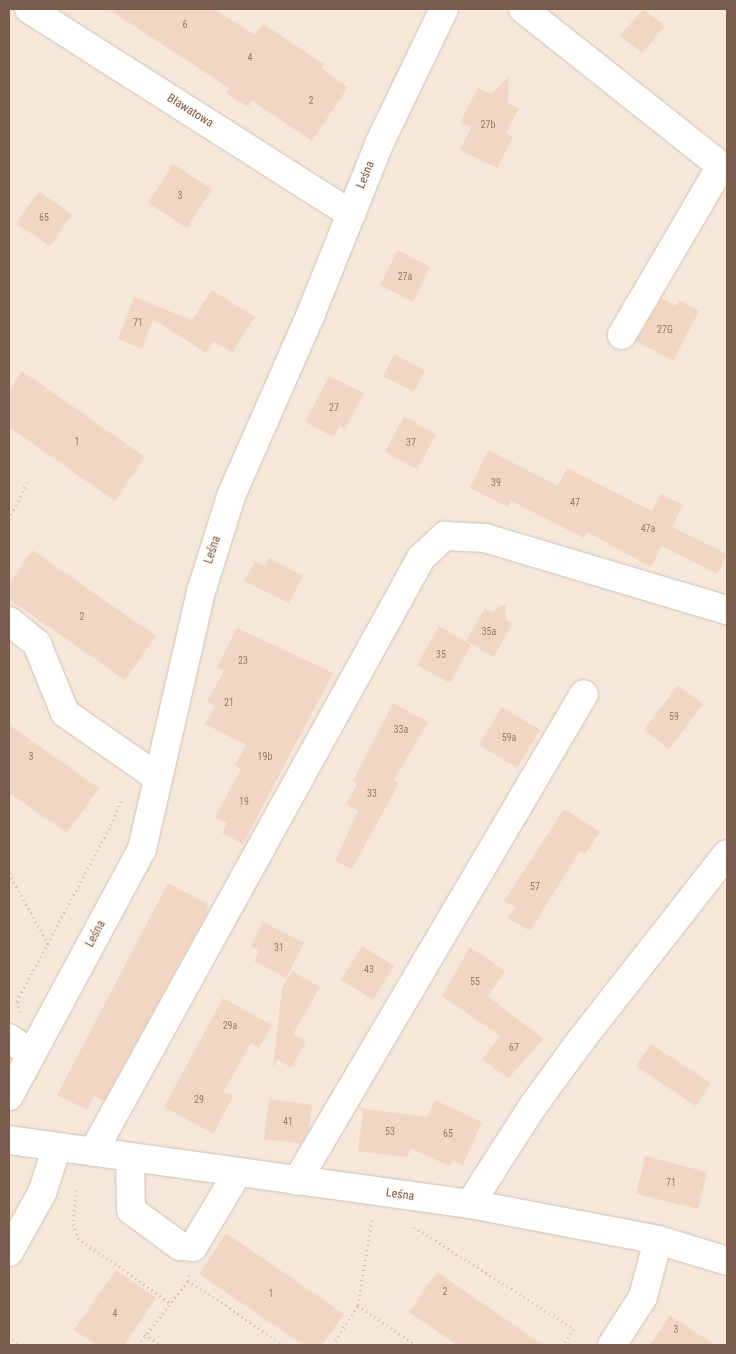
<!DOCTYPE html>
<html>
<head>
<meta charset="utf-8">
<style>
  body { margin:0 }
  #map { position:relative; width:736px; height:1354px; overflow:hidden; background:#fdf6ec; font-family:"Roboto Condensed",sans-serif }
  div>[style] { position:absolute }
  .residential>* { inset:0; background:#f5e8da }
  .building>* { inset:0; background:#f3d5c3 }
  .path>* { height:3px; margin-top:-1.5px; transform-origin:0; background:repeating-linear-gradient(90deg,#d9b8a5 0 1px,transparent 0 5px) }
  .roads { filter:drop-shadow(0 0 1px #d1beb0) drop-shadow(0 0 1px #d1beb0) }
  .minor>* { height:28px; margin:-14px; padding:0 14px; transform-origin:14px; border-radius:14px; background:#fff }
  span { translate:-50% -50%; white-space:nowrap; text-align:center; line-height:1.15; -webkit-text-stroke:4px #fffaf3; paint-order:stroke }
  .number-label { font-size:10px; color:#987a6a }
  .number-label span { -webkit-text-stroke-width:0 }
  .street-label { font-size:12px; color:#7a5c4d }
  .frame { position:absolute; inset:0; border:10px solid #7a5c4d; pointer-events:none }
</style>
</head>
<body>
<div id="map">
  <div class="residential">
    <div style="clip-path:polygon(9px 9px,727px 9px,727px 1345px,9px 1345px)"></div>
  </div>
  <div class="building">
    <div style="clip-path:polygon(108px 9px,214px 9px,255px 35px,263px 24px,324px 64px,321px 68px,348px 87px,312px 141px,252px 101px,248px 107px,226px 93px,229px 88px)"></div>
    <div style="clip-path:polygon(643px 9px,665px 26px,642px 53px,620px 35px)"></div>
    <div style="clip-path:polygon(509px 77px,508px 103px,519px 108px,506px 133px,513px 137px,497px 168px,460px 150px,471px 128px,460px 122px,478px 88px,491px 94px)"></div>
    <div style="clip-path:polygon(173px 164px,212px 189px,187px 228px,148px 203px)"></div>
    <div style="clip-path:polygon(39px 191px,72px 215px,50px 246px,16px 223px)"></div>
    <div style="clip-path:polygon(398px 250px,430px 267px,413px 302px,380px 285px)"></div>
    <div style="clip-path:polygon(212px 290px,255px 317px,232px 353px,214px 341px,206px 353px,153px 319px,142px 349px,118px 339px,134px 297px,192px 320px)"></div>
    <div style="clip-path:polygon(662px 298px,675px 306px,679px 300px,699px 311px,673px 361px,636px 341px)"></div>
    <div style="clip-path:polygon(394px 354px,425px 370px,414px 392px,383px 376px)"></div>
    <div style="clip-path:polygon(22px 371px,145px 457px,115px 501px,9px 427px,9px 390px)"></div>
    <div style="clip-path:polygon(329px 376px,364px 393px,345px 429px,340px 426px,334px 437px,305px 422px)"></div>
    <div style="clip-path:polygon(404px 416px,436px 435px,417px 469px,385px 452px)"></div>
    <div style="clip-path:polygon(488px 450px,558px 486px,567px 468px,652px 511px,661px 494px,683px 505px,672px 527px,727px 554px,717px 574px,662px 546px,651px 567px,587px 532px,584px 538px,511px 501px,508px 507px,470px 488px)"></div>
    <div style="clip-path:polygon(32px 550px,156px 636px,125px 680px,9px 599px,9px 584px)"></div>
    <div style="clip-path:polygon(269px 558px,303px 576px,289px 603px,244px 581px,255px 561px,265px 566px)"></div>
    <div style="clip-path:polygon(505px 604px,506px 620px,512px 624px,494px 657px,466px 641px,485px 608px,491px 612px)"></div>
    <div style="clip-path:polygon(439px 626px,471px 645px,450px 683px,417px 665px)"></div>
    <div style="clip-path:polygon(237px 628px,333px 673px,243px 844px,222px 833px,227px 823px,215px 817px,241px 769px,235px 765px,246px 745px,205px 724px,215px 706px,207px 701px,224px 671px,217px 668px)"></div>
    <div style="clip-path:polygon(678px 685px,703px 704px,669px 749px,644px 730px)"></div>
    <div style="clip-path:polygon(393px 703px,428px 722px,394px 780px,399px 783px,352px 869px,335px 861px,358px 811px,346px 804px,357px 784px,353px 781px)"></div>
    <div style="clip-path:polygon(502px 707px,540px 730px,517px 768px,479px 745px)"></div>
    <div style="clip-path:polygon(9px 725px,99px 788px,67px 833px,9px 793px)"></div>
    <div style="clip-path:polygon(564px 809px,600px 832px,585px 854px,580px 851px,530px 931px,508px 918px,515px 907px,504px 901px)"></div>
    <div style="clip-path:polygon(168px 883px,208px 904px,206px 915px,104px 1101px,94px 1096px,87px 1110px,57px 1095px)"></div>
    <div style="clip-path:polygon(263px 922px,304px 943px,286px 978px,254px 961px,260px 950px,251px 946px)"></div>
    <div style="clip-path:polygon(362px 946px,394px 966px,373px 1000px,341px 980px)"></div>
    <div style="clip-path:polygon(470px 947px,505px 971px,488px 996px,543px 1039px,508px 1079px,482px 1059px,500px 1036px,442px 996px)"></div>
    <div style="clip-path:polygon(292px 971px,320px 987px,293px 1034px,306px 1042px,291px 1068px,278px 1059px,273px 1068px,282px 988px)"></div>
    <div style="clip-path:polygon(223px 998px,272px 1025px,259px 1048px,251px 1043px,223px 1093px,234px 1095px,213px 1134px,164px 1107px)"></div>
    <div style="clip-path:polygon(651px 1044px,711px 1083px,696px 1106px,636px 1066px)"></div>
    <div style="clip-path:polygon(269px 1099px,312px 1105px,308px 1132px,301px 1144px,264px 1139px)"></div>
    <div style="clip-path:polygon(435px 1100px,482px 1122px,463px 1165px,452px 1160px,450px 1166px,411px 1149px,407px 1157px,358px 1151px,363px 1111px,358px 1108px,427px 1117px)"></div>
    <div style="clip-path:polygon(645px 1156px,707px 1172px,698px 1209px,636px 1194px)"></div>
    <div style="clip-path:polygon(226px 1233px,344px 1314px,322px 1345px,303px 1345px,199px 1274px)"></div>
    <div style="clip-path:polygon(116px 1270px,156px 1298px,124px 1345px,96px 1345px,74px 1330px)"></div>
    <div style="clip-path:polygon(437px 1272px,543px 1345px,457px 1345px,409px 1312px)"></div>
    <div style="clip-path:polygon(670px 1315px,715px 1345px,650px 1345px)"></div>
  </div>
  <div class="path">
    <div style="left:9px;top:519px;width:40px;rotate:-63.4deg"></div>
    <div style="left:9px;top:873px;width:81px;rotate:61.2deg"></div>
    <div style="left:20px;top:1012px;width:11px;rotate:-105deg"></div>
    <div style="left:17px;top:1001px;width:200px;rotate:-61.9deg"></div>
    <div style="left:111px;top:825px;width:28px;rotate:-67deg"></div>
    <div style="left:76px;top:1190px;width:34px;rotate:95deg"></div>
    <div style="left:73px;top:1224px;width:15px;rotate:70deg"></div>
    <div style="left:78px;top:1238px;width:113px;rotate:35.2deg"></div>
    <div style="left:414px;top:1227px;width:190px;rotate:32.5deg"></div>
    <div style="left:574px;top:1329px;width:19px;rotate:125deg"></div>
    <div style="left:189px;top:1275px;width:5px;rotate:101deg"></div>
    <div style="left:188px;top:1280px;width:116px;rotate:34.1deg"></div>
    <div style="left:358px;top:1305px;width:70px;rotate:35.1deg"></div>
    <div style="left:145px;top:1334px;width:19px;rotate:35deg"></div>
    <div style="left:9px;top:1336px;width:15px;rotate:37deg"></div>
    <div style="left:138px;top:1345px;width:82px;rotate:-52.4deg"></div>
    <div style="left:333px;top:1345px;width:47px;rotate:-58deg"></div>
    <div style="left:358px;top:1305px;width:87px;rotate:-80.8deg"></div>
  </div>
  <div class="roads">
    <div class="minor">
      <div style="left:29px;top:9px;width:382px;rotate:32.5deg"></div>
      <div style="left:523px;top:9px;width:253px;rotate:38.4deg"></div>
      <div style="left:721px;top:166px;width:196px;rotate:120.4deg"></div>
      <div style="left:9px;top:621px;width:36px;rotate:39deg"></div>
      <div style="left:37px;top:644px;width:74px;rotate:67.9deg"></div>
      <div style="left:65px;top:713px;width:112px;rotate:34.8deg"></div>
      <div style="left:9px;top:1038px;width:27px;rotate:36deg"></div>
      <div style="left:9px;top:1096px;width:281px;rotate:-61.7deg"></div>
      <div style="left:142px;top:849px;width:264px;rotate:-77.1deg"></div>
      <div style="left:201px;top:592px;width:101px;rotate:-72.6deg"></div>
      <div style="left:231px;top:496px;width:197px;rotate:-66.3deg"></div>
      <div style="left:310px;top:316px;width:185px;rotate:-68.1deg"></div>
      <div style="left:379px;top:144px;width:150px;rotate:-64.3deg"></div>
      <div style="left:9px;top:1140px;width:465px;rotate:7.9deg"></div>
      <div style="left:470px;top:1204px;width:191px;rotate:10.8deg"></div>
      <div style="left:658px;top:1240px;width:72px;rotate:16.9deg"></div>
      <div style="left:93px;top:1152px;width:679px;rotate:-61.09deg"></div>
      <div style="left:421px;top:558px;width:33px;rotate:-43deg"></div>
      <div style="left:445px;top:536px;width:40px;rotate:2.9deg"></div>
      <div style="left:485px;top:538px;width:252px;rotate:16.6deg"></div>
      <div style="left:130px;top:1157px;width:53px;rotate:88.9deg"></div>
      <div style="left:131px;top:1210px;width:61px;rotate:36.3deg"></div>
      <div style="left:180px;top:1246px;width:13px;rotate:4deg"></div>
      <div style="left:193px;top:1247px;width:87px;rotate:-59deg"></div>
      <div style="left:297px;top:1181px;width:565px;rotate:-59.49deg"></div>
      <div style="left:470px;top:1204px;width:117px;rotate:-57.3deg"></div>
      <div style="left:533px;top:1106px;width:82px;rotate:-54deg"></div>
      <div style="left:581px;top:1040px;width:236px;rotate:-51.9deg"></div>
      <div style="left:9px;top:1252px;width:68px;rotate:-60.8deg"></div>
      <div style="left:42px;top:1193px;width:48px;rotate:-71.9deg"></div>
      <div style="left:612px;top:1345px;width:57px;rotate:-57.1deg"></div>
      <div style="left:643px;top:1297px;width:59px;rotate:-75.3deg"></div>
    </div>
  </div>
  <div class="number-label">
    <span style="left:185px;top:25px">6</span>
    <span style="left:250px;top:58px">4</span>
    <span style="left:311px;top:101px">2</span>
    <span style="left:488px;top:125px">27b</span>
    <span style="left:180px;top:196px">3</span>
    <span style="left:44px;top:218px">65</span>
    <span style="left:405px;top:277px">27a</span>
    <span style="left:138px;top:323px">71</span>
    <span style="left:665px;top:330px">27G</span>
    <span style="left:334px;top:408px">27</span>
    <span style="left:77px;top:442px">1</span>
    <span style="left:411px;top:443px">37</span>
    <span style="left:496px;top:483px">39</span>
    <span style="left:575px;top:503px">47</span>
    <span style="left:648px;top:529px">47a</span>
    <span style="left:82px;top:617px">2</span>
    <span style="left:489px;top:632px">35a</span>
    <span style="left:441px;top:655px">35</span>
    <span style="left:243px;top:661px">23</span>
    <span style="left:229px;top:703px">21</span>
    <span style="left:674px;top:717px">59</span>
    <span style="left:401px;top:730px">33a</span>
    <span style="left:509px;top:738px">59a</span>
    <span style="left:31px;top:757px">3</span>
    <span style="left:265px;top:757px">19b</span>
    <span style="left:372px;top:794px">33</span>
    <span style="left:244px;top:802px">19</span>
    <span style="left:535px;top:887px">57</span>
    <span style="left:279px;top:948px">31</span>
    <span style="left:369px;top:970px">43</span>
    <span style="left:475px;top:982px">55</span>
    <span style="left:230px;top:1026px">29a</span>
    <span style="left:514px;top:1048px">67</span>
    <span style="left:199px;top:1100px">29</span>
    <span style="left:288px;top:1122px">41</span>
    <span style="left:390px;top:1132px">53</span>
    <span style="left:448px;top:1134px">65</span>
    <span style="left:671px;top:1183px">71</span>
    <span style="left:445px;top:1292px">2</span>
    <span style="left:271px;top:1294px">1</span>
    <span style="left:115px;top:1314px">4</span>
    <span style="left:676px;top:1330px">3</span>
  </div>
  <div class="street-label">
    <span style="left:190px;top:111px;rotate:32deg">Bławatowa</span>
    <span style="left:366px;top:175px;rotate:-68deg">Leśna</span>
    <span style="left:213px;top:550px;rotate:-72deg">Leśna</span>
    <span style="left:96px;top:934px;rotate:-62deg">Leśna</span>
    <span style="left:400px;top:1195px;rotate:8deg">Leśna</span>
  </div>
  <div class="frame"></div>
</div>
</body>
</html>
